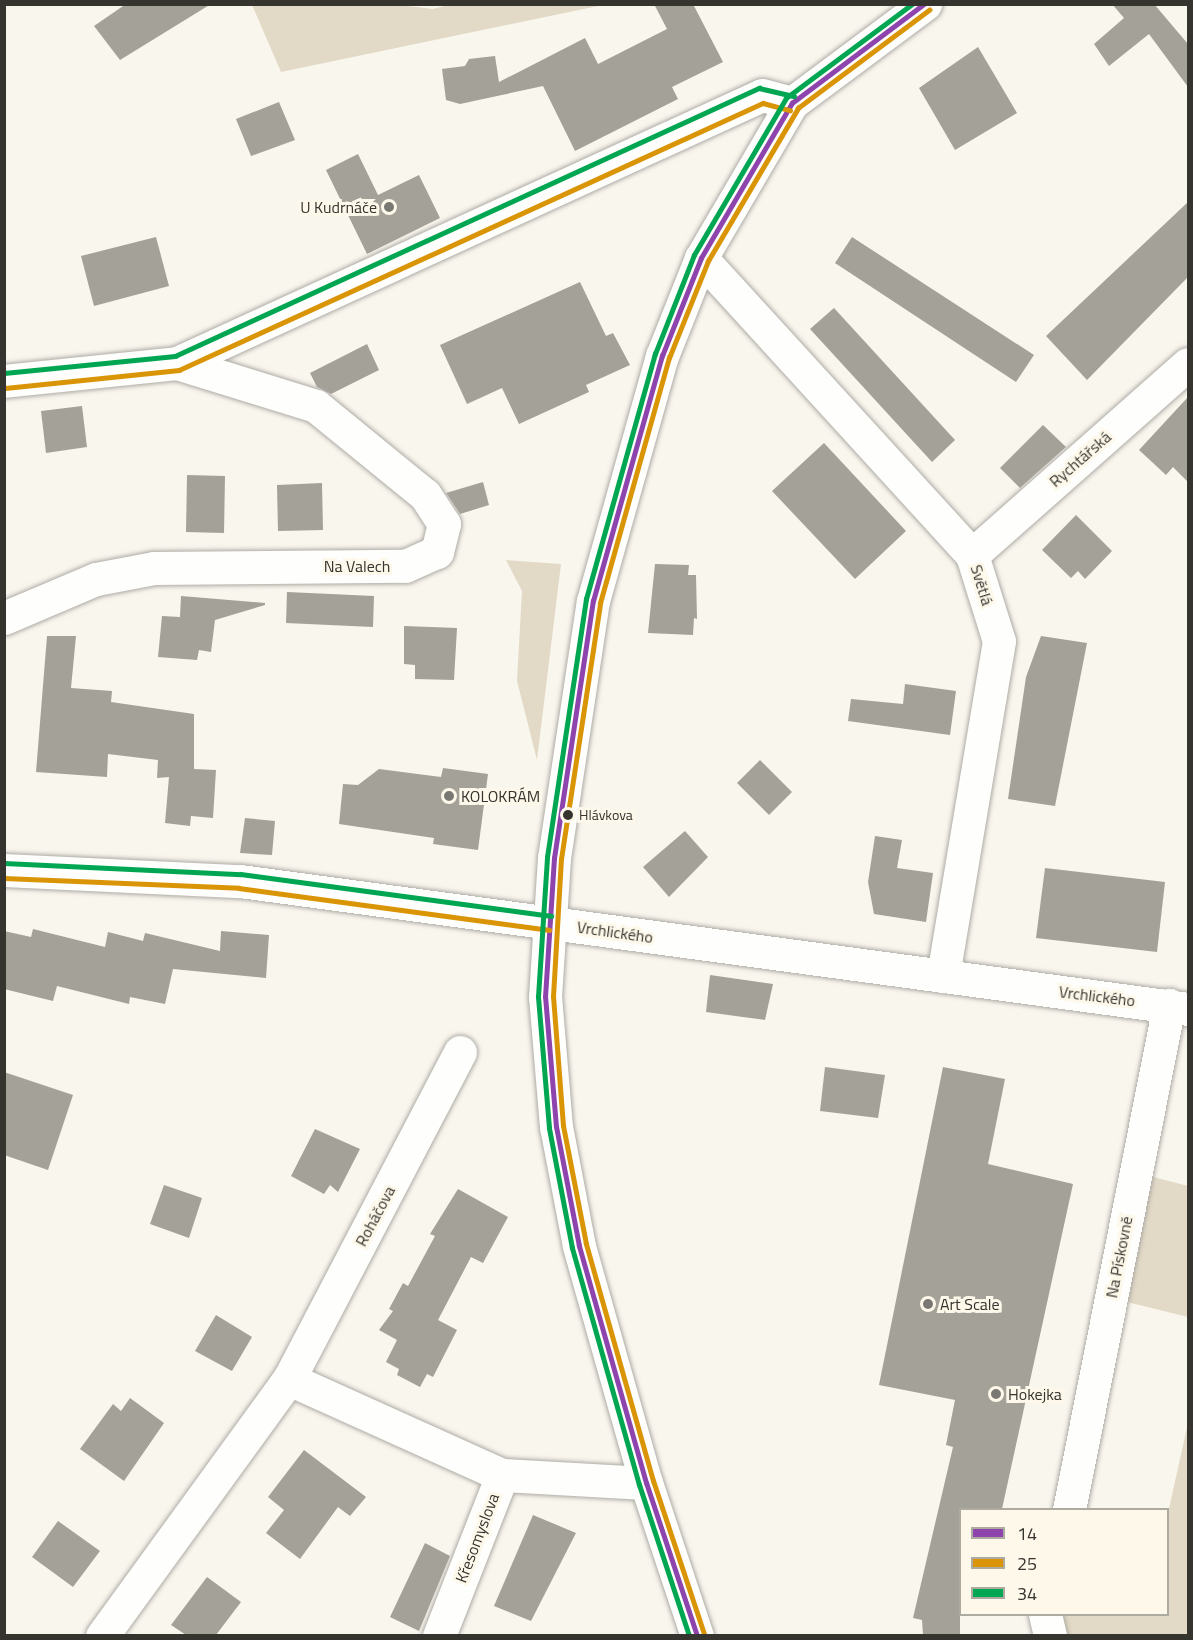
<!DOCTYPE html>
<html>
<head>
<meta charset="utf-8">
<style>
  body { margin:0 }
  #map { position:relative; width:1193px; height:1640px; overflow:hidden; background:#f9f6ee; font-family:"Titillium Web",sans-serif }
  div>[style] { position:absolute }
  .green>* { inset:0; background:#e2dac6 }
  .building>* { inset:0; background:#a4a198 }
  .roads { filter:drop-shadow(0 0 2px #aeaba5) drop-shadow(0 0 2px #aeaba5) }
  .minor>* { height:33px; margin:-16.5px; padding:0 16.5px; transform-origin:16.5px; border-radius:16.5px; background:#fefefc }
  .bus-1>* { height:4.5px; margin:-2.25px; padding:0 2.25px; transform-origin:2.25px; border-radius:2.25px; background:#8e44ad }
  .bus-2>* { height:4.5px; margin:-2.25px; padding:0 2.25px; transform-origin:2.25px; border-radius:2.25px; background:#da9507 }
  .bus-3>* { height:4.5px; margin:-2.25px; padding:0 2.25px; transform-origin:2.25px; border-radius:2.25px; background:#00a651 }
  .dots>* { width:16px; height:16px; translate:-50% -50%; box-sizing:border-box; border:3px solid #fdf8ea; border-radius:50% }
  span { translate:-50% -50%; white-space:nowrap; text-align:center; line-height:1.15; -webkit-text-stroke:6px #fdf8ea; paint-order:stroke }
  .bus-label { font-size:14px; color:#36342f }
  .left { translate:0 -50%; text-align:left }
  .poi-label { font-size:16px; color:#36342f }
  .right { translate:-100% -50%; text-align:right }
  .street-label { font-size:16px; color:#36342f }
  .frame { position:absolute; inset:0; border:6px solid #36342f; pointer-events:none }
  .legend { position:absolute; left:959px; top:1508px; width:210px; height:108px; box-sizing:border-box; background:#fdf8ea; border:2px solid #adaa9f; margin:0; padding:8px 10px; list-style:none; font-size:18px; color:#36342f }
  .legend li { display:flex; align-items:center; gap:12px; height:30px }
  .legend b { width:30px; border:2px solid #adaa9f }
</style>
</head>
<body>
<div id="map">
  <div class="green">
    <div style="clip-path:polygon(391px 4px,433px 9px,452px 4px,603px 5px,281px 72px,252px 5px)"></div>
    <div style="clip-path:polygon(506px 560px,561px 564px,537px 760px,517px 681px,522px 591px)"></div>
    <div style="clip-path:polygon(1146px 1175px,1188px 1186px,1188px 1317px,1123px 1301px)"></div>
    <div style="clip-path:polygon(1188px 1423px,1188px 1635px,1064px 1635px,1057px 1614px,1168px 1614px,1168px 1513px)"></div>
  </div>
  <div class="building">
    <div style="clip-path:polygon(126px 4px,211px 4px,120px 60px,94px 26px)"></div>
    <div style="clip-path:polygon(654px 4px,693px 4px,723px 62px,672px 87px,678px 99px,575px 151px,543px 86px,460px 104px,446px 100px,442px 69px,465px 66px,469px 59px,495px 56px,499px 82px,585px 38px,598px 64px,667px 29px)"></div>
    <div style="clip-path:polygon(1112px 4px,1154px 4px,1188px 44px,1188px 87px,1149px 34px,1109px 66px,1094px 44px,1124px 18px)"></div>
    <div style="clip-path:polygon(978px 47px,1017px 113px,955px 150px,919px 88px)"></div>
    <div style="clip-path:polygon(279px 102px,295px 140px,251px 156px,236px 119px)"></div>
    <div style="clip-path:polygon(358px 154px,378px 195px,419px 175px,440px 218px,367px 254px,326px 170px)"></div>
    <div style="clip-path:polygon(1188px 202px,1188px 277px,1087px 380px,1046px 336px)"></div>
    <div style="clip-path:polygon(156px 237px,169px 286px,94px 306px,81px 256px)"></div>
    <div style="clip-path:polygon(852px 237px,1034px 355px,1016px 382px,835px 263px)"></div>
    <div style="clip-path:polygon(580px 282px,606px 336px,613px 333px,630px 365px,586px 385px,589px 392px,519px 424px,502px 388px,467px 404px,440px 345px)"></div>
    <div style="clip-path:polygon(834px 308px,955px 440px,932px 462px,810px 329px)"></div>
    <div style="clip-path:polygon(367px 344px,379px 370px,331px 394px,317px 387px,310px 373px)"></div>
    <div style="clip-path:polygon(1188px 397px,1188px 482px,1173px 467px,1166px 475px,1139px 450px)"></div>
    <div style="clip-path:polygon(82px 406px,87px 447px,46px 453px,41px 411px)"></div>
    <div style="clip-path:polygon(1043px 425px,1066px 447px,1020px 488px,1000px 468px)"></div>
    <div style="clip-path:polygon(824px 443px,906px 531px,855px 579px,772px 491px)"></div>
    <div style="clip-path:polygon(187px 475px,225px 476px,224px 533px,186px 532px)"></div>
    <div style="clip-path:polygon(483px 482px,489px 505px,460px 514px,446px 493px)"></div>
    <div style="clip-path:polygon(322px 483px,323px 530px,278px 531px,277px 485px)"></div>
    <div style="clip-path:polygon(1076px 515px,1112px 551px,1085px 579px,1078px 571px,1071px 578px,1042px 550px)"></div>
    <div style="clip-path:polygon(655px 564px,689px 565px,688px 575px,696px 575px,697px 619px,694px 618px,693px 635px,648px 633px)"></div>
    <div style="clip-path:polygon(287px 592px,374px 596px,373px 627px,286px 623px)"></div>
    <div style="clip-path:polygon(181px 596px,265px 603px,265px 605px,215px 620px,211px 652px,199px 650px,197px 660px,158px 657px,162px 616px,180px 617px)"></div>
    <div style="clip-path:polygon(404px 626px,457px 628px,454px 680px,415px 679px,415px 665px,404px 664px)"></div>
    <div style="clip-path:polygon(47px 636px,76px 636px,71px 688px,112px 691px,111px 702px,194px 714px,194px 769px,216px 770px,213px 818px,191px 816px,190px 826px,165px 823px,169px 777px,157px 778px,158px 760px,108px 754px,107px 777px,36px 772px)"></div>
    <div style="clip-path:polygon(1041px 636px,1087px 643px,1055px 806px,1008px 799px,1026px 677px)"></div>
    <div style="clip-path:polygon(905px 684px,956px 691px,950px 735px,848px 721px,851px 699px,903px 704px)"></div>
    <div style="clip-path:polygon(760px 760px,792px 792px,769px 815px,737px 783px)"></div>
    <div style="clip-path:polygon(443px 768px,488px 774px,478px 850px,433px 844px,434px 838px,339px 824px,343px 784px,358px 785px,379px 769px,441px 777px)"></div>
    <div style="clip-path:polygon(245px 818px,275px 821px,272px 855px,240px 853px)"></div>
    <div style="clip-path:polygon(685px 831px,708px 857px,669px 897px,643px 867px)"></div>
    <div style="clip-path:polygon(875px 836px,902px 840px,897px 868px,933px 873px,926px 922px,874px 914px,868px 882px)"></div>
    <div style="clip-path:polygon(1045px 868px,1165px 882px,1157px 952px,1036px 938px)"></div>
    <div style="clip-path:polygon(33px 929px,105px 947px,108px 932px,143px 941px,145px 933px,220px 951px,221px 931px,269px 935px,266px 978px,173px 969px,165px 1004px,130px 997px,129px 1004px,57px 986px,53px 1001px,4px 989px,4px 931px,31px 937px)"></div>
    <div style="clip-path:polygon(710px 975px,773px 984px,765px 1020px,706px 1012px)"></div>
    <div style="clip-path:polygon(825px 1067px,885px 1075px,878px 1118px,820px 1111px)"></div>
    <div style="clip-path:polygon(943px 1067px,1005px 1079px,988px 1164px,1073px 1184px,1002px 1509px,960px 1509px,960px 1635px,923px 1635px,922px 1620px,913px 1618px,953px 1447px,946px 1445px,955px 1400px,879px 1385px)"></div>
    <div style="clip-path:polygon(4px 1072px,73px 1095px,48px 1170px,4px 1155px)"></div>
    <div style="clip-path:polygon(315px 1129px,360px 1149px,338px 1192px,330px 1185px,324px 1194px,291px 1176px)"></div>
    <div style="clip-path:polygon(164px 1185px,202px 1198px,189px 1238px,150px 1224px)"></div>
    <div style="clip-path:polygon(458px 1189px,508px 1217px,483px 1263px,471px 1257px,438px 1320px,457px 1330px,433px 1377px,427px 1374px,420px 1387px,397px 1375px,399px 1369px,386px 1362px,397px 1340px,379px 1330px,393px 1311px,389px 1309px,403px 1283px,408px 1286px,435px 1236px,430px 1234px)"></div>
    <div style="clip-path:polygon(216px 1315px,252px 1337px,232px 1371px,195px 1351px)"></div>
    <div style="clip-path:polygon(130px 1398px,164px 1423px,124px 1481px,80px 1449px,113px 1404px,121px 1411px)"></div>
    <div style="clip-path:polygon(304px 1450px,366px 1497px,350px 1516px,338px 1507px,300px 1559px,266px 1533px,284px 1510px,268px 1497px)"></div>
    <div style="clip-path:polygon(533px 1515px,576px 1533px,531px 1621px,494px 1606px)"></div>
    <div style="clip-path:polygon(58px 1521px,100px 1551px,73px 1587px,32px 1557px)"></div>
    <div style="clip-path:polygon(425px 1543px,450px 1556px,419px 1631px,390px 1617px)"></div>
    <div style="clip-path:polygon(207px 1577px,241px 1602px,216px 1635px,186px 1635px,171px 1625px)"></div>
  </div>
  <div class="roads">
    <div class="minor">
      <div style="left:701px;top:258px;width:402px;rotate:47.6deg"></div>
      <div style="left:972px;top:555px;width:90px;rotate:72.6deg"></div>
      <div style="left:999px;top:641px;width:340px;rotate:99.5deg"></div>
      <div style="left:4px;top:381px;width:174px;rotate:-5.9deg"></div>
      <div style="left:177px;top:363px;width:643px;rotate:-24.61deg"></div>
      <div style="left:762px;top:95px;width:31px;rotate:15deg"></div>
      <div style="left:972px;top:555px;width:288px;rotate:-41.5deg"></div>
      <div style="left:4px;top:618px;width:100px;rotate:-23deg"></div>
      <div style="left:96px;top:579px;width:59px;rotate:-10.7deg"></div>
      <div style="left:154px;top:568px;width:251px;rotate:-0.5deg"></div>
      <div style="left:405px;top:566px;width:35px;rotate:-24deg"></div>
      <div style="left:437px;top:552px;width:29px;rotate:-76deg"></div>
      <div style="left:444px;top:524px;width:35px;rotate:-123deg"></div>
      <div style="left:425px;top:495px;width:141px;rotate:-140.8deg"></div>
      <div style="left:316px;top:406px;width:145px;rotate:-162.8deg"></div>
      <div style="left:4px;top:870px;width:236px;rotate:2.7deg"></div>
      <div style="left:240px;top:881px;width:957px;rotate:7.69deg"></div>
      <div style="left:289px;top:1379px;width:234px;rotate:24.3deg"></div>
      <div style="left:1069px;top:1510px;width:515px;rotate:-78.8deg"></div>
      <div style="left:1045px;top:1614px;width:23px;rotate:77deg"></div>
      <div style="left:102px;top:1636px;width:318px;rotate:-54deg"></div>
      <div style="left:289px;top:1379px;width:369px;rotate:-62.4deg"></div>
      <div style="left:439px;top:1636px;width:173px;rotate:-68.6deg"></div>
      <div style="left:502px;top:1475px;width:144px;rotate:3.2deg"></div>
      <div style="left:697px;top:1636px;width:161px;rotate:-108.4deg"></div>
      <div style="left:646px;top:1483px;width:246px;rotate:-105.8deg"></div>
      <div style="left:579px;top:1246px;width:121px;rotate:-100.9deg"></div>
      <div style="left:556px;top:1127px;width:130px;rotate:-94.8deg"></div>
      <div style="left:545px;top:997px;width:139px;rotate:-86.3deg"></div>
      <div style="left:554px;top:858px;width:260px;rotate:-81.4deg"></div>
      <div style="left:593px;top:601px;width:255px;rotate:-74.3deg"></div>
      <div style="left:662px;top:356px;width:105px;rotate:-68.3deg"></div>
      <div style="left:701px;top:258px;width:180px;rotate:-59.6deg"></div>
      <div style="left:792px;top:103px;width:166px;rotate:-36.7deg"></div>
    </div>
  </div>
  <div class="bus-1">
    <div style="left:697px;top:1636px;width:161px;rotate:-108.4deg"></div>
    <div style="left:646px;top:1483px;width:246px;rotate:-105.8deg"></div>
    <div style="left:579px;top:1246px;width:121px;rotate:-100.9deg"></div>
    <div style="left:556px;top:1127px;width:130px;rotate:-94.8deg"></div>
    <div style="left:545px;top:997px;width:139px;rotate:-86.3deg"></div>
    <div style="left:554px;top:858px;width:260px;rotate:-81.4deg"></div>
    <div style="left:593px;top:601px;width:255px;rotate:-74.3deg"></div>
    <div style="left:662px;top:356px;width:105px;rotate:-68.3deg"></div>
    <div style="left:701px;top:258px;width:180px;rotate:-59.6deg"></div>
    <div style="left:792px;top:103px;width:165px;rotate:-36.9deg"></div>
  </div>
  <div class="bus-2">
    <div style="left:5px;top:388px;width:175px;rotate:-5.9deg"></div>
    <div style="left:179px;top:370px;width:642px;rotate:-24.57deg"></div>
    <div style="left:763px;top:103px;width:28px;rotate:15deg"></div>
    <div style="left:4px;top:878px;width:235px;rotate:2.4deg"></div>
    <div style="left:239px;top:888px;width:313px;rotate:7.7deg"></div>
    <div style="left:704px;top:1634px;width:161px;rotate:-108.4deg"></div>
    <div style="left:653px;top:1481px;width:246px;rotate:-105.8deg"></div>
    <div style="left:586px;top:1244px;width:120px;rotate:-101deg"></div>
    <div style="left:563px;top:1126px;width:129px;rotate:-94.4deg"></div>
    <div style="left:553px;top:997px;width:138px;rotate:-86.7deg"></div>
    <div style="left:561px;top:859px;width:259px;rotate:-81.3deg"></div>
    <div style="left:600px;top:603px;width:255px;rotate:-74.3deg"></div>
    <div style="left:669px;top:358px;width:105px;rotate:-68.1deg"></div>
    <div style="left:708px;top:261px;width:178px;rotate:-59.5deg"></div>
    <div style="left:798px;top:108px;width:164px;rotate:-36.8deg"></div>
  </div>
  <div class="bus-3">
    <div style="left:4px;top:373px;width:172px;rotate:-5.7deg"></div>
    <div style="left:175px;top:356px;width:643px;rotate:-24.65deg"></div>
    <div style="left:759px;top:88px;width:36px;rotate:13deg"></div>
    <div style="left:4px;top:863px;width:237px;rotate:2.7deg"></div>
    <div style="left:241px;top:874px;width:313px;rotate:7.7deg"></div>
    <div style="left:689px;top:1636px;width:159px;rotate:-108.3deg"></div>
    <div style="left:639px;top:1485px;width:246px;rotate:-105.8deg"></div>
    <div style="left:572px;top:1248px;width:122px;rotate:-100.9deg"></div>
    <div style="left:549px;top:1128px;width:131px;rotate:-94.8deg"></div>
    <div style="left:538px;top:997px;width:140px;rotate:-86.3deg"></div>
    <div style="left:547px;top:857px;width:261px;rotate:-81.4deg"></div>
    <div style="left:586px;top:599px;width:255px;rotate:-74.3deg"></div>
    <div style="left:655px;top:354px;width:106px;rotate:-68.5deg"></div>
    <div style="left:694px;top:255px;width:182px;rotate:-59.6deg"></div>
    <div style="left:786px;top:98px;width:157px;rotate:-36.7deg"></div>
  </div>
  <div class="dots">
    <div style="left:389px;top:207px;background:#7a7872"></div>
    <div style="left:449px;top:796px;background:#7a7872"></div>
    <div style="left:568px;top:815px;background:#36342f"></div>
    <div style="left:928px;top:1304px;background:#7a7872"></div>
    <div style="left:996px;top:1394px;background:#7a7872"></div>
  </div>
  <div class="bus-label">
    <span class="left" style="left:579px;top:815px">Hlávkova</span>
  </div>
  <div class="poi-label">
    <span class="right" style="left:377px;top:207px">U Kudrnáče</span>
    <span class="left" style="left:461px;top:796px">KOLOKRÁM</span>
    <span class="left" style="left:940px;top:1304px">Art Scale</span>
    <span class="left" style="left:1008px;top:1394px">Hokejka</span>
  </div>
  <div class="street-label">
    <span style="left:1080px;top:459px;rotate:-41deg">Rychtářská</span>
    <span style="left:357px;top:566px">Na Valech</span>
    <span style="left:982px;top:585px;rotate:73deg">Světlá</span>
    <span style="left:615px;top:932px;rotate:8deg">Vrchlického</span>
    <span style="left:1097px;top:996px;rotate:7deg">Vrchlického</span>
    <span style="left:375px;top:1216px;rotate:-62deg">Roháčova</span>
    <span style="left:1119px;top:1257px;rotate:-79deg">Na Pískovně</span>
    <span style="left:477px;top:1538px;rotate:-69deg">Křesomyslova</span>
  </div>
  <div class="frame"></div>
  <ul class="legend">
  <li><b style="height:8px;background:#8e44ad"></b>14</li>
  <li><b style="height:8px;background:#da9507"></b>25</li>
  <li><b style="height:8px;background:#00a651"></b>34</li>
  </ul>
</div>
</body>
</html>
